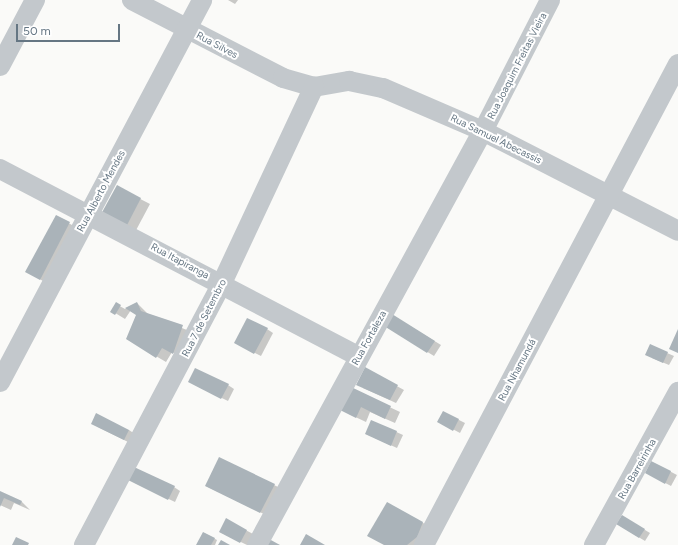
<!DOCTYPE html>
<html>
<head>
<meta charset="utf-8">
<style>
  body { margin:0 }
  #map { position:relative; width:678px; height:545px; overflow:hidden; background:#fafaf8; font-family:Figtree,sans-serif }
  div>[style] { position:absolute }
  .shadow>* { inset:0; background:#0003 }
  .building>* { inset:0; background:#aab3b9 }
  .minor>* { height:20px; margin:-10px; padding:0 10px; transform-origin:10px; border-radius:10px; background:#c3c8cc }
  span { translate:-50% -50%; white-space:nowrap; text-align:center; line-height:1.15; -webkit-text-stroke:4px #fff; paint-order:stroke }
  .street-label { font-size:10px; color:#657683 }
  .scale { position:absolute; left:16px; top:24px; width:104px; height:18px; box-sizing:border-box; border:2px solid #657683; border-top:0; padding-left:5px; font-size:12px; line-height:14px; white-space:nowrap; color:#657683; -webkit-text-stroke:3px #fff; paint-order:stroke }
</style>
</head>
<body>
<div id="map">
  <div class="shadow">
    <div style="clip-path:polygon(228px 0,238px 0,235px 4px)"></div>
    <div style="clip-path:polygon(117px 187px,150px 204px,134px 234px,102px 216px)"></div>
    <div style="clip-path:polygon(56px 216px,79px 229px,50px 285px,36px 277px)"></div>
    <div style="clip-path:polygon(137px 303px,149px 315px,192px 332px,183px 358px,172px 352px,166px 362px,127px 339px,137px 314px,131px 310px,125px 319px,112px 311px,116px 304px,125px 309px)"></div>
    <div style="clip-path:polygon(392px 315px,441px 345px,434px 356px,385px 326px)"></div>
    <div style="clip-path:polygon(267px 329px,273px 333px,261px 356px,241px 346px)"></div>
    <div style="clip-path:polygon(667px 353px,674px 356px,669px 365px,652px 358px)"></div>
    <div style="clip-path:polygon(366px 369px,404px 390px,396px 403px,363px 388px)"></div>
    <div style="clip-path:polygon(195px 385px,228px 385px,234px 389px,228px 401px)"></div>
    <div style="clip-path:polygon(349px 388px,400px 412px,395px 423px,370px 412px,366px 422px,349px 414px)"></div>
    <div style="clip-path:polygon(443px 412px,465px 423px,460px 433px,445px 425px)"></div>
    <div style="clip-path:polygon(372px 421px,403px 435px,397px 448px,366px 434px)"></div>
    <div style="clip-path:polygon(98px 427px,129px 430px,135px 434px,130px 443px)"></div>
    <div style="clip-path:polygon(652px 462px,677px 475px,671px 486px,652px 476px)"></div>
    <div style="clip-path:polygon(135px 483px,174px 487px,180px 491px,175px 502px)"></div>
    <div style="clip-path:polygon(274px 485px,284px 490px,270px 517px,206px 486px)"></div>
    <div style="clip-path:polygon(0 492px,22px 502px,30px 510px,14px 503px,11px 510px,0 505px)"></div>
    <div style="clip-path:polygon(387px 503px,432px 528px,421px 545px,385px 545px)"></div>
    <div style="clip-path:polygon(622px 516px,650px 533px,645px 541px,617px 524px)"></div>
    <div style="clip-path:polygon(227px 520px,253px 534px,247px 545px,220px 532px)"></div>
    <div style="clip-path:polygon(204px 533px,217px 540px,215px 545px,197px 545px)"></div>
  </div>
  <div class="building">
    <div style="clip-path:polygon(117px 185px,141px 198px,125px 229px,100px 216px)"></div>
    <div style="clip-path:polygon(56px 215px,70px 222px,40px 280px,25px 272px)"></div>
    <div style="clip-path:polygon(116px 302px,121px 305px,115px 315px,110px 312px)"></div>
    <div style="clip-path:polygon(137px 302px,141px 311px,183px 325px,173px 354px,162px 348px,156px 358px,126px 339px,136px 315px,125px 308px)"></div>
    <div style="clip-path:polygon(392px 314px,435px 341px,427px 353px,384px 326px)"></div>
    <div style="clip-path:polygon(247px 318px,268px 328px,254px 354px,234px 343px)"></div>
    <div style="clip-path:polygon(678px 329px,678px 353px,669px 349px)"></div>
    <div style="clip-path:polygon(650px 344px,668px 352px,663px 363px,645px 355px)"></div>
    <div style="clip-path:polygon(365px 367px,398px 385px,390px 400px,356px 385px)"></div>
    <div style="clip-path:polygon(195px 368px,229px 384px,221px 399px,188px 382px)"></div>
    <div style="clip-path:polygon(349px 386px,391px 406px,385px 419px,361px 407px,356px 418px,338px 409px)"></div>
    <div style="clip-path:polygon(443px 411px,459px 419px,453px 431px,437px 422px)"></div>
    <div style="clip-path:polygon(96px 413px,129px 430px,124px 440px,91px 424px)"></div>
    <div style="clip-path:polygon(371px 420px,397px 431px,391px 446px,365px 434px)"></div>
    <div style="clip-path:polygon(219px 457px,275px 484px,260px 513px,205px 486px)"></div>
    <div style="clip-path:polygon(651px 461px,671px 471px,665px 484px,645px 473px)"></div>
    <div style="clip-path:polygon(134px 467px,175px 486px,168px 500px,128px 480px)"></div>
    <div style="clip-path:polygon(0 491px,22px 501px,20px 505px,4px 498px,0 507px)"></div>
    <div style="clip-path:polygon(387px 502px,423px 522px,417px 537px,407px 545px,384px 545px,367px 536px)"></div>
    <div style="clip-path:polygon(622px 515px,645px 529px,639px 538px,616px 524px)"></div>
    <div style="clip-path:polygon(226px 518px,247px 530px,240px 543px,219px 532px)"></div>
    <div style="clip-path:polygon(203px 532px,215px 538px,211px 545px,196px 545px)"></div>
    <div style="clip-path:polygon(306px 534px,325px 545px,300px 545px)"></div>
    <div style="clip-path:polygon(16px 537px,29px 543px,28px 545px,12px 545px)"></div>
    <div style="clip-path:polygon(269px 539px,280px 545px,265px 545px)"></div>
    <div style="clip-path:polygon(221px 540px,230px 545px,218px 545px)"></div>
  </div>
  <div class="minor">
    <div style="left:132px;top:0;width:170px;rotate:27.3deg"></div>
    <div style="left:283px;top:78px;width:32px;rotate:16deg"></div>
    <div style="left:314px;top:87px;width:36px;rotate:-10deg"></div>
    <div style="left:349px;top:81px;width:35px;rotate:12deg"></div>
    <div style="left:383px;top:88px;width:109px;rotate:23.3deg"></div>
    <div style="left:483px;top:131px;width:219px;rotate:27.1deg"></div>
    <div style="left:0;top:66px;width:75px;rotate:-62.1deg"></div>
    <div style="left:0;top:169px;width:404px;rotate:27.6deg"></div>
    <div style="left:0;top:382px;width:432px;rotate:-62.1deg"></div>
    <div style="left:84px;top:545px;width:296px;rotate:-62.2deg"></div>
    <div style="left:222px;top:283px;width:217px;rotate:-64.9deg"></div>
    <div style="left:257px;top:545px;width:472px;rotate:-61.4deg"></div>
    <div style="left:483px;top:131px;width:147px;rotate:-62.9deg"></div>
    <div style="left:424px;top:545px;width:544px;rotate:-62.16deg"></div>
    <div style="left:594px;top:545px;width:175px;rotate:-61.2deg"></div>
  </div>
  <div class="street-label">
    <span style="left:217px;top:45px;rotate:28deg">Rua Silves</span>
    <span style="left:517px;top:66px;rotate:-63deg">Rua Joaquim Freitas Vieira</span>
    <span style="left:496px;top:139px;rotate:26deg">Rua Samuel Abecassis</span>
    <span style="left:101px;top:191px;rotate:-62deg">Rua Alberto Mendes</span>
    <span style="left:180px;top:261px;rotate:28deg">Rua Itapiranga</span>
    <span style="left:204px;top:318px;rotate:-63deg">Rua 7 de Setembro</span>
    <span style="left:369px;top:338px;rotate:-61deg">Rua Fortaleza</span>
    <span style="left:517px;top:370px;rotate:-62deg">Rua Nhamundá</span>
    <span style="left:637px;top:469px;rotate:-61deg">Rua Barreirinha</span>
  </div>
  <div class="scale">50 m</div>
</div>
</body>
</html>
